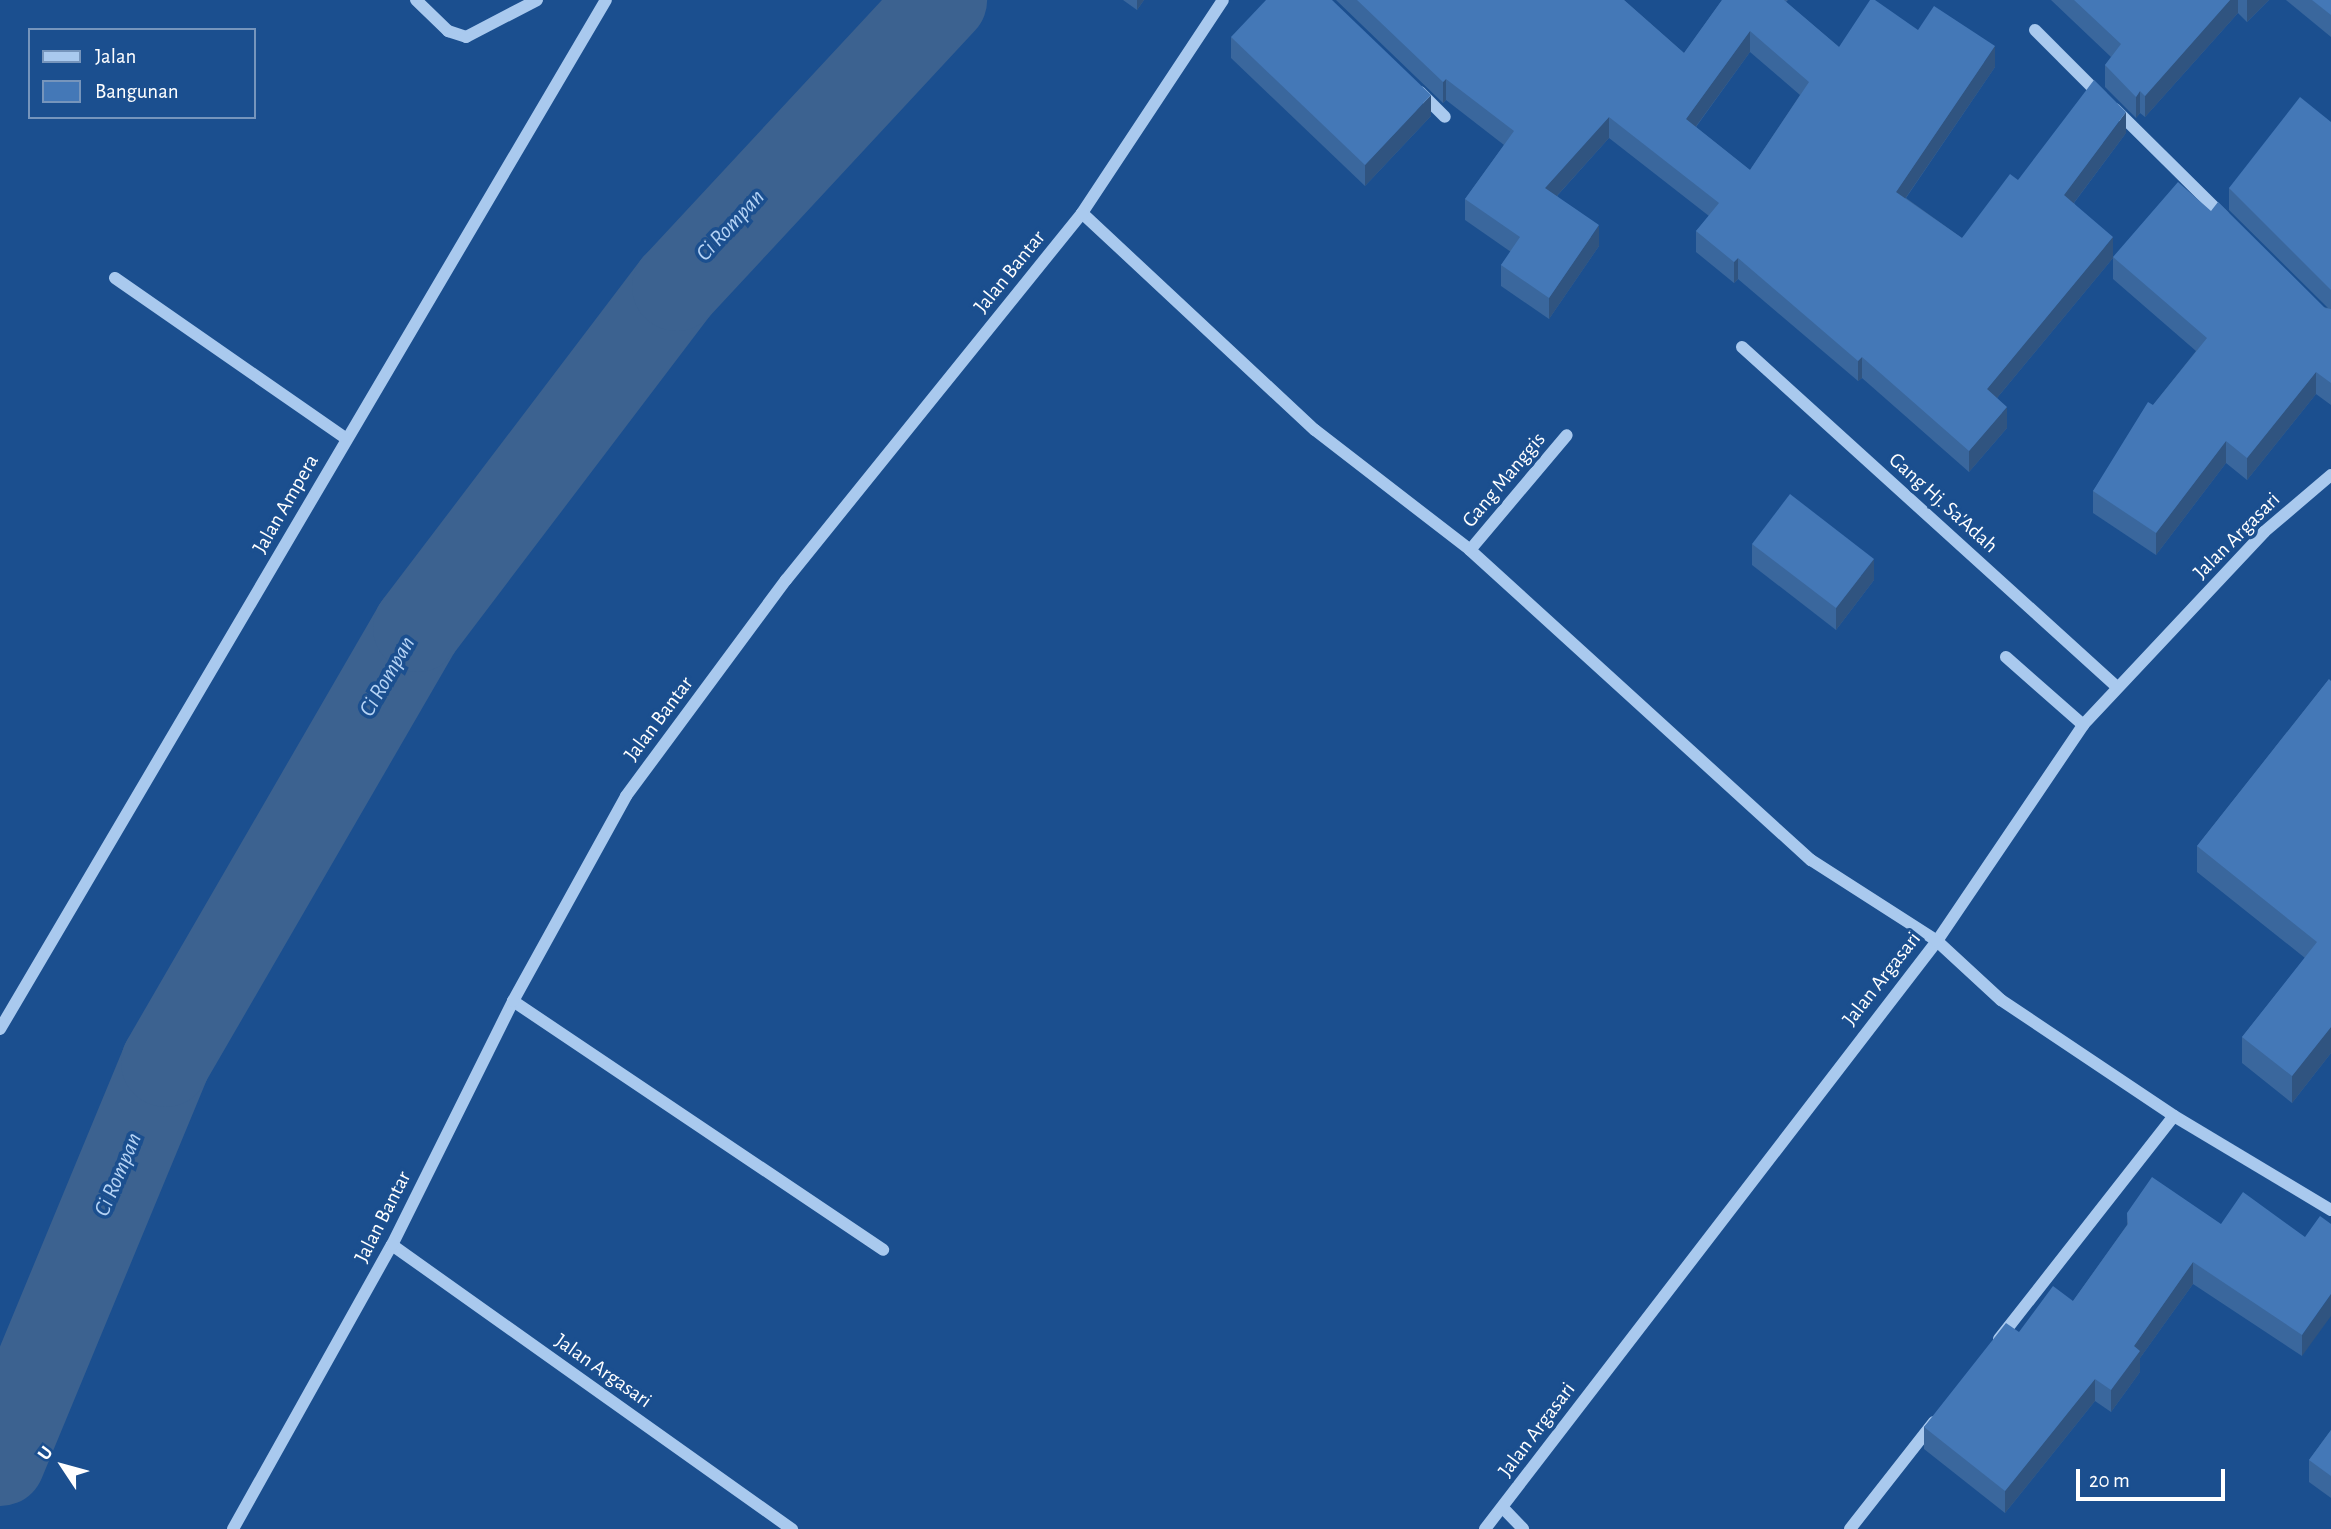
<!DOCTYPE html>
<html>
<head>
<meta charset="utf-8">
<style>
  body { margin:0 }
  #map { position:relative; width:2331px; height:1529px; overflow:hidden; background:#1b4f8f; font-family:"Alegreya Sans",sans-serif }
  div>[style] { position:absolute }
  .river>* { height:89px; margin:-44.5px; padding:0 44.5px; transform-origin:44.5px; border-radius:44.5px; background:#3c6290 }
  .minor>* { height:12px; margin:-6px; padding:0 6px; transform-origin:6px; border-radius:6px; background:#a9c9ee }
  .wall>* { inset:0; background:#3a679d }
  .shaded-wall>* { inset:0; background:#305480 }
  .building>* { inset:0; background:#4478b7 }
  span { translate:-50% -50%; white-space:nowrap; text-align:center; line-height:1.15; -webkit-text-stroke:7px #1b4f8f; paint-order:stroke }
  .street-label { font-size:21px; color:#fff }
  .water-label { font-size:23px; color:#b5d3f5; font-style:italic }
  .legend { position:absolute; left:28px; top:28px; width:228px; height:91px; box-sizing:border-box; background:#1b4f8f; border:2px solid #7695bc; margin:0; padding:9px 12px; list-style:none; font-size:21px; color:#fff }
  .legend li { display:flex; align-items:center; gap:14px; height:35px }
  .legend b { width:35px; border:2px solid #7695bc }
  .north { position:absolute; left:28px; top:1431px; width:70px; height:70px; -webkit-text-stroke:5px #1b4f8f; paint-order:stroke; rotate:306deg; font-size:19px; font-weight:700; line-height:28px; text-align:center; color:#fff }
  .north::after { content:''; display:block; margin:auto; width:24px; height:32px; background:#fff; clip-path:polygon(50% 0,100% 100%,50% 72%,0 100%) }
  .scale { position:absolute; left:2076px; top:1469px; width:149px; height:32px; box-sizing:border-box; border:4px solid #fff; border-top:0; padding-left:9px; font-size:21px; line-height:24px; white-space:nowrap; color:#fff; -webkit-text-stroke:5px #1b4f8f; paint-order:stroke }
</style>
</head>
<body>
<div id="map">
  <div class="river">
    <div style="left:0;top:1461px;width:432px;rotate:-67.5deg"></div>
    <div style="left:165px;top:1062px;width:503px;rotate:-59.92deg"></div>
    <div style="left:417px;top:627px;width:428px;rotate:-52.8deg"></div>
    <div style="left:676px;top:286px;width:391px;rotate:-47.1deg"></div>
  </div>
  <div class="minor">
    <div style="left:416px;top:0;width:45px;rotate:44.1deg"></div>
    <div style="left:448px;top:31px;width:19px;rotate:18deg"></div>
    <div style="left:466px;top:37px;width:80px;rotate:-27.5deg"></div>
    <div style="left:2035px;top:30px;width:95px;rotate:45deg"></div>
    <div style="left:1420px;top:92px;width:35px;rotate:45deg"></div>
    <div style="left:2115px;top:109px;width:153px;rotate:44.7deg"></div>
    <div style="left:1082px;top:213px;width:318px;rotate:43deg"></div>
    <div style="left:1315px;top:430px;width:196px;rotate:37.7deg"></div>
    <div style="left:1470px;top:550px;width:461px;rotate:42.3deg"></div>
    <div style="left:1811px;top:860px;width:150px;rotate:32.7deg"></div>
    <div style="left:1937px;top:941px;width:87px;rotate:42.7deg"></div>
    <div style="left:2001px;top:1000px;width:208px;rotate:33.8deg"></div>
    <div style="left:2174px;top:1116px;width:183px;rotate:30.9deg"></div>
    <div style="left:115px;top:278px;width:282px;rotate:34.8deg"></div>
    <div style="left:1742px;top:347px;width:506px;rotate:42.2deg"></div>
    <div style="left:1470px;top:550px;width:150px;rotate:-49.9deg"></div>
    <div style="left:2006px;top:657px;width:103px;rotate:41.4deg"></div>
    <div style="left:513px;top:1001px;width:446px;rotate:33.9deg"></div>
    <div style="left:0;top:1029px;width:1194px;rotate:-59.51deg"></div>
    <div style="left:392px;top:1245px;width:491px;rotate:35.4deg"></div>
    <div style="left:1999px;top:1339px;width:283px;rotate:-51.9deg"></div>
    <div style="left:1503px;top:1508px;width:29px;rotate:46deg"></div>
    <div style="left:233px;top:1529px;width:325px;rotate:-60.8deg"></div>
    <div style="left:392px;top:1245px;width:272px;rotate:-63.6deg"></div>
    <div style="left:513px;top:1001px;width:234px;rotate:-61.1deg"></div>
    <div style="left:626px;top:796px;width:269px;rotate:-53.5deg"></div>
    <div style="left:786px;top:580px;width:471px;rotate:-51.1deg"></div>
    <div style="left:1082px;top:213px;width:255px;rotate:-56.5deg"></div>
    <div style="left:1485px;top:1529px;width:742px;rotate:-52.45deg"></div>
    <div style="left:1937px;top:941px;width:261px;rotate:-55.9deg"></div>
    <div style="left:2083px;top:725px;width:265px;rotate:-46.8deg"></div>
    <div style="left:2264px;top:532px;width:88px;rotate:-40.4deg"></div>
    <div style="left:1850px;top:1529px;width:136px;rotate:-51.9deg"></div>
  </div>
  <div class="wall">
    <div style="clip-path:polygon(1123px 0,1144px 0,1137px 10px)"></div>
    <div style="clip-path:polygon(evenodd,1336px 0,1624px 0,1684px 53px,1722px 0,1788px 0,1786px 2px,1839px 47px,1918px 30px,1995px 67px,1906px 198px,1962px 238px,2018px 180px,2126px 133px,2074px 203px,2113px 257px,2328px 308px,2229px 210px,2229px 188px,2331px 122px,2331px 405px,2316px 394px,2247px 480px,2226px 463px,2156px 555px,2093px 513px,2093px 491px,2153px 405px,2196px 351px,2113px 279px,2113px 258px,1997px 398px,2007px 428px,1969px 472px,1862px 378px,1858px 381px,1738px 279px,1734px 283px,1696px 252px,1696px 231px,1709px 216px,1609px 138px,1557px 196px,1599px 246px,1549px 319px,1501px 286px,1501px 265px,1511px 252px,1465px 220px,1465px 199px,1504px 145px,1446px 100px,1443px 103px,1336px 0,1750px 52px,1800px 95px,1750px 170px,1696px 127px,1750px 52px)"></div>
    <div style="clip-path:polygon(2051px 0,2269px 0,2247px 22px,2238px 13px,2145px 117px,2140px 113px,2136px 118px,2105px 87px,2105px 65px,2111px 57px)"></div>
    <div style="clip-path:polygon(2286px 0,2331px 0,2331px 37px)"></div>
    <div style="clip-path:polygon(1231px 37px,1431px 116px,1365px 186px,1231px 58px)"></div>
    <div style="clip-path:polygon(1752px 544px,1874px 580px,1836px 630px,1752px 565px)"></div>
    <div style="clip-path:polygon(2329px 679px,2331px 1053px,2292px 1103px,2242px 1063px,2242px 1037px,2305px 958px,2197px 872px,2197px 846px)"></div>
    <div style="clip-path:polygon(2127px 1213px,2221px 1224px,2305px 1237px,2302px 1356px,2193px 1284px,2140px 1358px,2140px 1372px,2111px 1412px,2095px 1401px,2005px 1513px,1924px 1449px,1924px 1427px,2019px 1332px,2073px 1301px,2127px 1225px)"></div>
    <div style="clip-path:polygon(2331px 1430px,2331px 1498px,2309px 1482px,2309px 1460px)"></div>
  </div>
  <div class="shaded-wall">
    <div style="clip-path:polygon(1137px 0,1144px 0,1137px 10px)"></div>
    <div style="clip-path:polygon(2230px 0,2238px 0,2238px 13px,2145px 117px,2145px 96px)"></div>
    <div style="clip-path:polygon(2247px 0,2269px 0,2247px 22px)"></div>
    <div style="clip-path:polygon(1750px 31px,1750px 52px,1686px 140px,1686px 119px)"></div>
    <div style="clip-path:polygon(1995px 46px,1995px 67px,1896px 212px,1896px 192px)"></div>
    <div style="clip-path:polygon(1446px 79px,1446px 100px,1443px 103px,1443px 82px)"></div>
    <div style="clip-path:polygon(2140px 91px,2140px 113px,2136px 118px,2136px 97px)"></div>
    <div style="clip-path:polygon(1431px 95px,1431px 116px,1365px 186px,1365px 165px)"></div>
    <div style="clip-path:polygon(2126px 112px,2126px 133px,2064px 216px,2064px 195px)"></div>
    <div style="clip-path:polygon(1609px 117px,1609px 138px,1545px 209px,1545px 188px)"></div>
    <div style="clip-path:polygon(1599px 225px,1599px 246px,1549px 319px,1549px 298px)"></div>
    <div style="clip-path:polygon(2113px 237px,2113px 258px,1987px 410px,1987px 389px)"></div>
    <div style="clip-path:polygon(1738px 258px,1738px 279px,1734px 283px,1734px 262px)"></div>
    <div style="clip-path:polygon(1862px 357px,1862px 378px,1858px 381px,1858px 361px)"></div>
    <div style="clip-path:polygon(2316px 372px,2316px 394px,2247px 480px,2247px 458px)"></div>
    <div style="clip-path:polygon(2007px 407px,2007px 428px,1969px 472px,1969px 451px)"></div>
    <div style="clip-path:polygon(2226px 441px,2226px 463px,2156px 555px,2156px 533px)"></div>
    <div style="clip-path:polygon(1874px 559px,1874px 580px,1836px 630px,1836px 608px)"></div>
    <div style="clip-path:polygon(2331px 1027px,2331px 1053px,2292px 1103px,2292px 1076px)"></div>
    <div style="clip-path:polygon(2193px 1262px,2193px 1284px,2140px 1358px,2140px 1372px,2111px 1412px,2111px 1390px,2134px 1346px)"></div>
    <div style="clip-path:polygon(2331px 1294px,2331px 1316px,2302px 1356px,2302px 1335px)"></div>
    <div style="clip-path:polygon(2095px 1379px,2095px 1401px,2005px 1513px,2005px 1491px)"></div>
  </div>
  <div class="building">
    <div style="clip-path:polygon(1266px 0,1332px 0,1431px 95px,1365px 165px,1231px 37px)"></div>
    <div style="clip-path:polygon(evenodd,1357px 0,1624px 0,1684px 53px,1722px 0,1784px 0,1839px 47px,1870px 0,1875px 0,1918px 30px,1934px 6px,1995px 46px,1896px 192px,1962px 238px,2010px 174px,2018px 180px,2094px 80px,2126px 112px,2064px 195px,2113px 237px,1987px 389px,2007px 407px,1969px 451px,1862px 357px,1858px 361px,1738px 258px,1734px 262px,1696px 231px,1719px 203px,1609px 117px,1545px 188px,1599px 225px,1549px 298px,1501px 265px,1520px 237px,1465px 199px,1514px 131px,1446px 79px,1443px 82px,1357px 0,1750px 31px,1809px 82px,1750px 170px,1686px 119px,1750px 31px)"></div>
    <div style="clip-path:polygon(2074px 0,2230px 0,2145px 96px,2140px 91px,2136px 97px,2105px 65px,2121px 44px)"></div>
    <div style="clip-path:polygon(2312px 0,2331px 0,2331px 15px)"></div>
    <div style="clip-path:polygon(2300px 97px,2331px 122px,2331px 290px,2229px 188px)"></div>
    <div style="clip-path:polygon(2178px 182px,2211px 211px,2218px 202px,2325px 308px,2331px 309px,2331px 383px,2316px 372px,2247px 458px,2226px 441px,2156px 533px,2093px 491px,2148px 402px,2153px 405px,2207px 338px,2113px 257px)"></div>
    <div style="clip-path:polygon(1790px 494px,1874px 559px,1836px 608px,1752px 544px)"></div>
    <div style="clip-path:polygon(2329px 679px,2331px 681px,2331px 1027px,2292px 1076px,2242px 1037px,2317px 942px,2197px 846px)"></div>
    <div style="clip-path:polygon(2152px 1177px,2221px 1224px,2243px 1192px,2305px 1237px,2320px 1216px,2331px 1224px,2331px 1294px,2302px 1335px,2193px 1262px,2134px 1346px,2140px 1351px,2111px 1390px,2095px 1379px,2005px 1491px,1924px 1427px,2006px 1323px,2019px 1332px,2053px 1286px,2073px 1301px,2128px 1224px,2127px 1213px)"></div>
    <div style="clip-path:polygon(2331px 1430px,2331px 1476px,2309px 1460px)"></div>
  </div>
  <div class="street-label">
    <span style="left:1010px;top:272px;rotate:-51deg">Jalan Bantar</span>
    <span style="left:1504px;top:480px;rotate:-50deg">Gang Manggis</span>
    <span style="left:1943px;top:503px;rotate:42deg">Gang Hj. Sa'Adah</span>
    <span style="left:286px;top:504px;rotate:-60deg">Jalan Ampera</span>
    <span style="left:2237px;top:536px;rotate:-45deg">Jalan Argasari</span>
    <span style="left:659px;top:719px;rotate:-53deg">Jalan Bantar</span>
    <span style="left:1882px;top:979px;rotate:-52deg">Jalan Argasari</span>
    <span style="left:383px;top:1217px;rotate:-63deg">Jalan Bantar</span>
    <span style="left:603px;top:1371px;rotate:35deg">Jalan Argasari</span>
    <span style="left:1537px;top:1430px;rotate:-53deg">Jalan Argasari</span>
  </div>
  <div class="water-label">
    <span style="left:731px;top:226px;rotate:-47deg">Ci Rompan</span>
    <span style="left:388px;top:677px;rotate:-60deg">Ci Rompan</span>
    <span style="left:119px;top:1175px;rotate:-67deg">Ci Rompan</span>
  </div>
  <ul class="legend">
  <li><b style="height:9px;background:#a9c9ee"></b>Jalan</li>
  <li><b style="height:19px;background:#4478b7"></b>Bangunan</li>
  </ul>
  <div class="north">U</div>
  <div class="scale">20 m</div>
</div>
</body>
</html>
